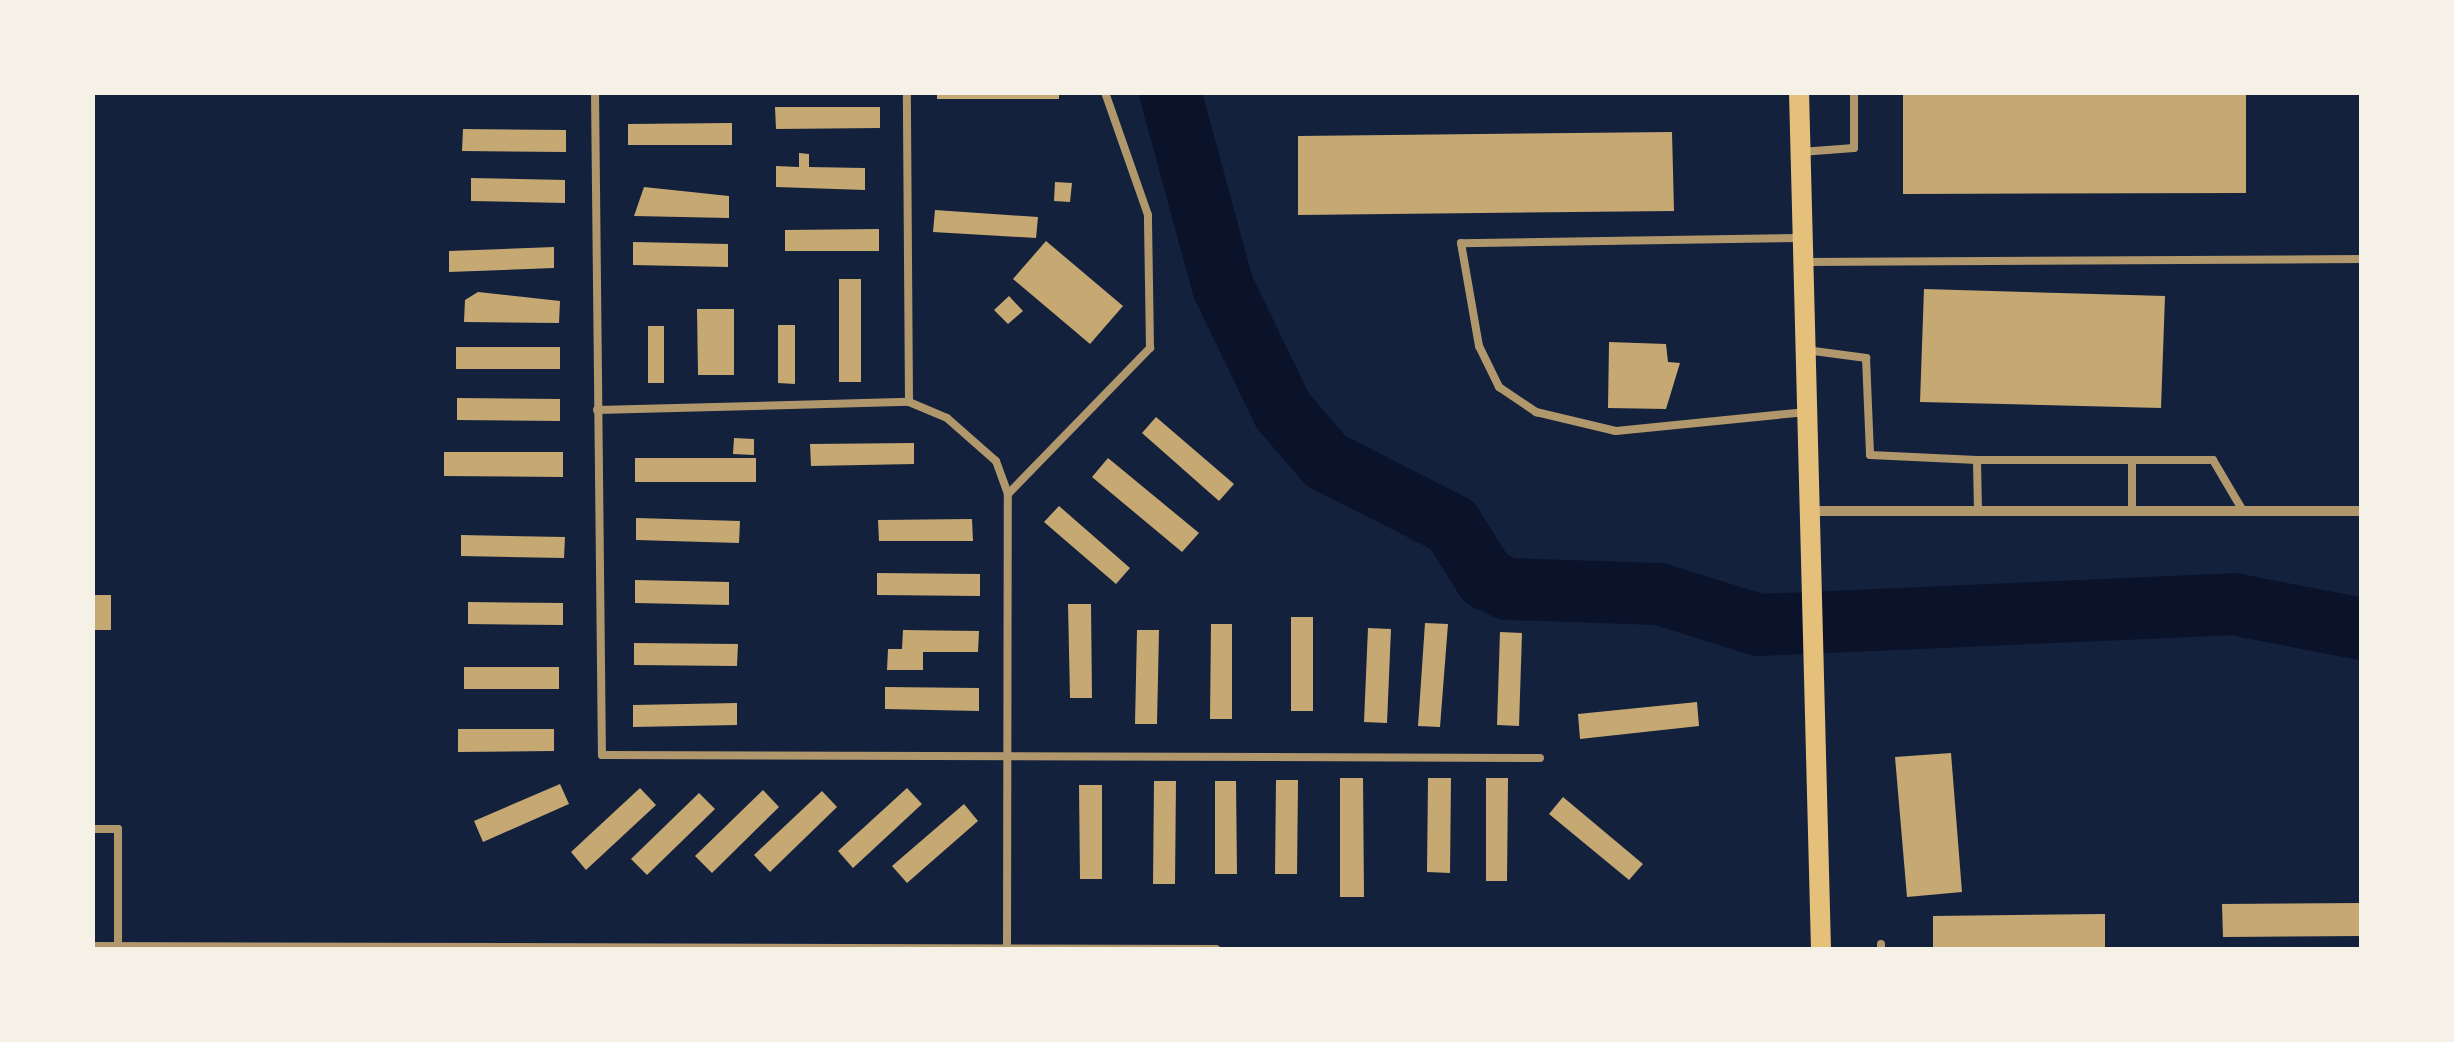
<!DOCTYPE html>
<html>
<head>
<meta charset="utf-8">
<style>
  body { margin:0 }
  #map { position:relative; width:2454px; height:1042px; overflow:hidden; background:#14213d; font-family:Barlow,sans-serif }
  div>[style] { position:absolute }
  .river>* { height:62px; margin:-31px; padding:0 31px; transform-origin:31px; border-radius:31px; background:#0b132b }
  .building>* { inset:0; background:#c6a872 }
  .service>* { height:8px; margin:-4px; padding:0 4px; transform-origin:4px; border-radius:4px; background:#b1986c }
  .minor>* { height:10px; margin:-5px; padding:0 5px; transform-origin:5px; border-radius:5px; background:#b1986c }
  .secondary>* { height:20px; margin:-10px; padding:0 10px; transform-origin:10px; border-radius:10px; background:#e5c07b }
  span { translate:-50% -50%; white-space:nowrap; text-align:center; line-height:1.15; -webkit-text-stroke:10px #f6f1e7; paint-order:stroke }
  .frame { position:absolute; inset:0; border:95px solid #f6f1e7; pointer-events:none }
</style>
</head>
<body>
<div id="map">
  <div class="river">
    <div style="left:1170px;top:92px;width:202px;rotate:74.8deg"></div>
    <div style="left:1223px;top:287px;width:138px;rotate:64.2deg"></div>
    <div style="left:1283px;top:411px;width:66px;rotate:49.3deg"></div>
    <div style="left:1326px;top:461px;width:141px;rotate:26.9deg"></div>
    <div style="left:1452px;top:525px;width:64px;rotate:57.8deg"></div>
    <div style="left:1486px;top:579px;width:23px;rotate:25deg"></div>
    <div style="left:1507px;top:589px;width:152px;rotate:1.9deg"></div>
    <div style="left:1659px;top:594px;width:105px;rotate:17.2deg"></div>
    <div style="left:1759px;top:625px;width:474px;rotate:-2.5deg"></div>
    <div style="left:2233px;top:604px;width:131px;rotate:11deg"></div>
  </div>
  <div class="building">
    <div style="clip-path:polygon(937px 92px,1059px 92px,1059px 99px,937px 99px)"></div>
    <div style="clip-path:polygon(1903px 92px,2246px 92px,2246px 193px,1903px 194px)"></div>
    <div style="clip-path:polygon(775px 107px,880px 107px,880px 128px,776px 129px)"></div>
    <div style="clip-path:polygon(732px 123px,732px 145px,628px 145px,628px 124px)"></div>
    <div style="clip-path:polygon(463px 129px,566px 130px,566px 152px,462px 151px)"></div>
    <div style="clip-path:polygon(1672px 132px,1674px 211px,1298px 215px,1298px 136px)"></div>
    <div style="clip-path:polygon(799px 153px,809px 154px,809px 167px,865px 168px,865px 190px,776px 187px,776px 166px,799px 167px)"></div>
    <div style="clip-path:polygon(471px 178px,565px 180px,565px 203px,471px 201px)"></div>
    <div style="clip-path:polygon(1055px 182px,1072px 183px,1070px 202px,1054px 201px)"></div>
    <div style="clip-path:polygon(644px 187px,729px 196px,729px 218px,634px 216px)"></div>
    <div style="clip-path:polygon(935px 210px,1038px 217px,1036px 238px,933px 232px)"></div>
    <div style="clip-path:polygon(879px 229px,879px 251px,785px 251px,785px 230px)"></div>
    <div style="clip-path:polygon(1046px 241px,1123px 306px,1090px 344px,1013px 279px)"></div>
    <div style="clip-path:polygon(633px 242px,728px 244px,728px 267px,633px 265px)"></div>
    <div style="clip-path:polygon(554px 247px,554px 268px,449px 272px,449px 251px)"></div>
    <div style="clip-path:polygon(839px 279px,861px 279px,861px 382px,839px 382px)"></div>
    <div style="clip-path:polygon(1924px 289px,2165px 296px,2161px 408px,1920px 402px)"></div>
    <div style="clip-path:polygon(478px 292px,560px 301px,559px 323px,464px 322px,465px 300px)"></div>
    <div style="clip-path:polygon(1009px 296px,1023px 311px,1008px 324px,994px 310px)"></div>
    <div style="clip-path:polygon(697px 309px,734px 309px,734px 375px,698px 375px)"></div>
    <div style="clip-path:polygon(778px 325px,795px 325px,795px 384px,778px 383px)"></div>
    <div style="clip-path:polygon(648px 326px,664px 326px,664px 383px,648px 383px)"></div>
    <div style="clip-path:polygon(1609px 342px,1666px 344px,1668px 362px,1680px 363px,1666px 409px,1608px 408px)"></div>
    <div style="clip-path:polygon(456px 347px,560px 347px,560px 369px,456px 369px)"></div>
    <div style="clip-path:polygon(457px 398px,560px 399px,560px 421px,457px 420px)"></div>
    <div style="clip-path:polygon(1156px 417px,1234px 484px,1219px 501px,1142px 433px)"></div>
    <div style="clip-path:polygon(734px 438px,754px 439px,754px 455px,733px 454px)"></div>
    <div style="clip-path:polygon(914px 443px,914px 464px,811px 466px,810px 444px)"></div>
    <div style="clip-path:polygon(444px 452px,563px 452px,563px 477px,444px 476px)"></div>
    <div style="clip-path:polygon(635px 458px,756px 458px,756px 482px,635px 482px)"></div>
    <div style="clip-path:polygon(1108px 458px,1199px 533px,1182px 552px,1092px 477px)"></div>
    <div style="clip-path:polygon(1059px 506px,1130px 568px,1116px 584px,1044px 522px)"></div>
    <div style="clip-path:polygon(636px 518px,740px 521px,739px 543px,636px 540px)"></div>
    <div style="clip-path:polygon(972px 519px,973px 541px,879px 541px,878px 520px)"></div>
    <div style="clip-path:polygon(461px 535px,565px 537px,564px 558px,461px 556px)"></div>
    <div style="clip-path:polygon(877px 573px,980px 574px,980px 596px,877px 595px)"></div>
    <div style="clip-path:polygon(635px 580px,729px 582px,729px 605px,635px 603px)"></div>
    <div style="clip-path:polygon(92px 595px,111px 595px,111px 630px,92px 630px)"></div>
    <div style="clip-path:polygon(468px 602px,563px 603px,563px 625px,468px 624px)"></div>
    <div style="clip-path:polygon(1068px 604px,1091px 604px,1092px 698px,1070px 698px)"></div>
    <div style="clip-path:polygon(1291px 617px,1313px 617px,1313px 711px,1291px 711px)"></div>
    <div style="clip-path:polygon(1425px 623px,1448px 624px,1440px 727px,1418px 726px)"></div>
    <div style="clip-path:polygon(1211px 624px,1232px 624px,1232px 719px,1210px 719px)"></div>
    <div style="clip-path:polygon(1368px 628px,1391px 629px,1387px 723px,1364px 722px)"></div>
    <div style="clip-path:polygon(903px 630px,979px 631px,978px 652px,923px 652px,923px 670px,887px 670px,888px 649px,902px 649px)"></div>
    <div style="clip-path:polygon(1137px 630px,1159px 630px,1157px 724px,1135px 724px)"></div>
    <div style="clip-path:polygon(1500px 632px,1522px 633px,1519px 726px,1497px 725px)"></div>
    <div style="clip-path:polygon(634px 643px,738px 644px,737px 666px,634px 665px)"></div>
    <div style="clip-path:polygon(464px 667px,559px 667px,559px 689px,464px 689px)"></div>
    <div style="clip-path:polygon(885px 687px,979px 688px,979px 711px,885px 709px)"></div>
    <div style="clip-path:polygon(1697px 702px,1699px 726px,1580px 739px,1578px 714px)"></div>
    <div style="clip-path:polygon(737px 703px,737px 725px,633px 727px,633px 705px)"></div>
    <div style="clip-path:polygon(458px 729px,554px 729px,554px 751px,458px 752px)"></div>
    <div style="clip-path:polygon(1951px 753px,1962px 892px,1907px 897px,1895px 757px)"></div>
    <div style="clip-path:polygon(1340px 778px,1363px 778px,1364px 897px,1340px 897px)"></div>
    <div style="clip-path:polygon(1428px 778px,1451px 778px,1450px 873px,1427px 872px)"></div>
    <div style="clip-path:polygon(1486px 778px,1508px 778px,1507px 881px,1486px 881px)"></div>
    <div style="clip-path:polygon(1276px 780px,1298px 780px,1297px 874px,1275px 874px)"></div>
    <div style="clip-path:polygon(1154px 781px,1176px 781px,1175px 884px,1153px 884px)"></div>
    <div style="clip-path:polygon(1215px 781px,1236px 781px,1237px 874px,1215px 874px)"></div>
    <div style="clip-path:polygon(560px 784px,569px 804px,483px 842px,474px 821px)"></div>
    <div style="clip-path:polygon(1079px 785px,1102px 785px,1102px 879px,1080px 879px)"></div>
    <div style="clip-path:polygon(640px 788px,656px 805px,586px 870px,571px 852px)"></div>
    <div style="clip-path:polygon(907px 788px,922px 804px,853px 868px,838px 851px)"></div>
    <div style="clip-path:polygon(763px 790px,779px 807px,712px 873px,695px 856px)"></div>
    <div style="clip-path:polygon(822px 791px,837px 807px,770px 872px,754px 855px)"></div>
    <div style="clip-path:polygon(699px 793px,715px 809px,647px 875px,631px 859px)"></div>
    <div style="clip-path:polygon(1563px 797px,1643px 864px,1629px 880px,1549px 814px)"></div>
    <div style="clip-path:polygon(964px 804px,978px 821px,907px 883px,892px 866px)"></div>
    <div style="clip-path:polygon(2362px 903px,2362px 936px,2223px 937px,2222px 904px)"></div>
    <div style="clip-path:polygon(2105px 914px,2105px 950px,1933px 950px,1933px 916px)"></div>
  </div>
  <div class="service">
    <div style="left:595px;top:92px;width:663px;rotate:89.4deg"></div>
    <div style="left:602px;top:755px;width:938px;rotate:0.18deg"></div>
    <div style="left:1801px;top:152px;width:53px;rotate:-4.3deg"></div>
    <div style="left:1854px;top:148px;width:56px;rotate:-90deg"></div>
    <div style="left:1798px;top:238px;width:337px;rotate:179.1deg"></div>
    <div style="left:1461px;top:243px;width:105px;rotate:80.1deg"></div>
    <div style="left:1479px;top:346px;width:46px;rotate:64deg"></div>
    <div style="left:1499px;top:387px;width:45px;rotate:34deg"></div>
    <div style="left:1536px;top:412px;width:82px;rotate:13.4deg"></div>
    <div style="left:1616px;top:431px;width:192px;rotate:-5.7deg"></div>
    <div style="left:1803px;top:262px;width:559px;rotate:-0.31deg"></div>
    <div style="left:1806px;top:350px;width:61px;rotate:7.6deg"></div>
    <div style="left:1866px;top:358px;width:97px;rotate:87.6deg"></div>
    <div style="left:1870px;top:455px;width:107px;rotate:2.7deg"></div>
    <div style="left:1977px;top:460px;width:51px;rotate:88.9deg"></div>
    <div style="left:909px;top:402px;width:41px;rotate:22.8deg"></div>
    <div style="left:947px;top:418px;width:65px;rotate:41.3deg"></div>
    <div style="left:996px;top:461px;width:35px;rotate:70deg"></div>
    <div style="left:597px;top:410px;width:312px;rotate:-1.5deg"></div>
    <div style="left:909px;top:402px;width:310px;rotate:-90.4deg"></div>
    <div style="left:1977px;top:460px;width:155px"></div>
    <div style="left:2132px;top:460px;width:51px;rotate:90deg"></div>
    <div style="left:2132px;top:460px;width:81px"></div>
    <div style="left:2213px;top:460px;width:59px;rotate:59.5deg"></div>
    <div style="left:92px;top:829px;width:26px"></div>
    <div style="left:118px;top:829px;width:118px;rotate:90deg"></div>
    <div style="left:1881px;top:944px;width:6px;rotate:90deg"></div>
    <div style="left:1007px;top:949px;width:455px;rotate:-89.9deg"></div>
    <div style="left:1008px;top:494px;width:204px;rotate:-45.8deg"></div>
    <div style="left:1150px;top:348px;width:133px;rotate:-90.9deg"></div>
    <div style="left:1148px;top:215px;width:130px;rotate:-109.3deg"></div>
  </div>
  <div class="minor">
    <div style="left:1810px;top:511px;width:552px"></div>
    <div style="left:92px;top:947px;width:1124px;rotate:0.15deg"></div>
  </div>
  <div class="secondary">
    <div style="left:1799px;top:92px;width:858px;rotate:88.53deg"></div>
  </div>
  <div class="frame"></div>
</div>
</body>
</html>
